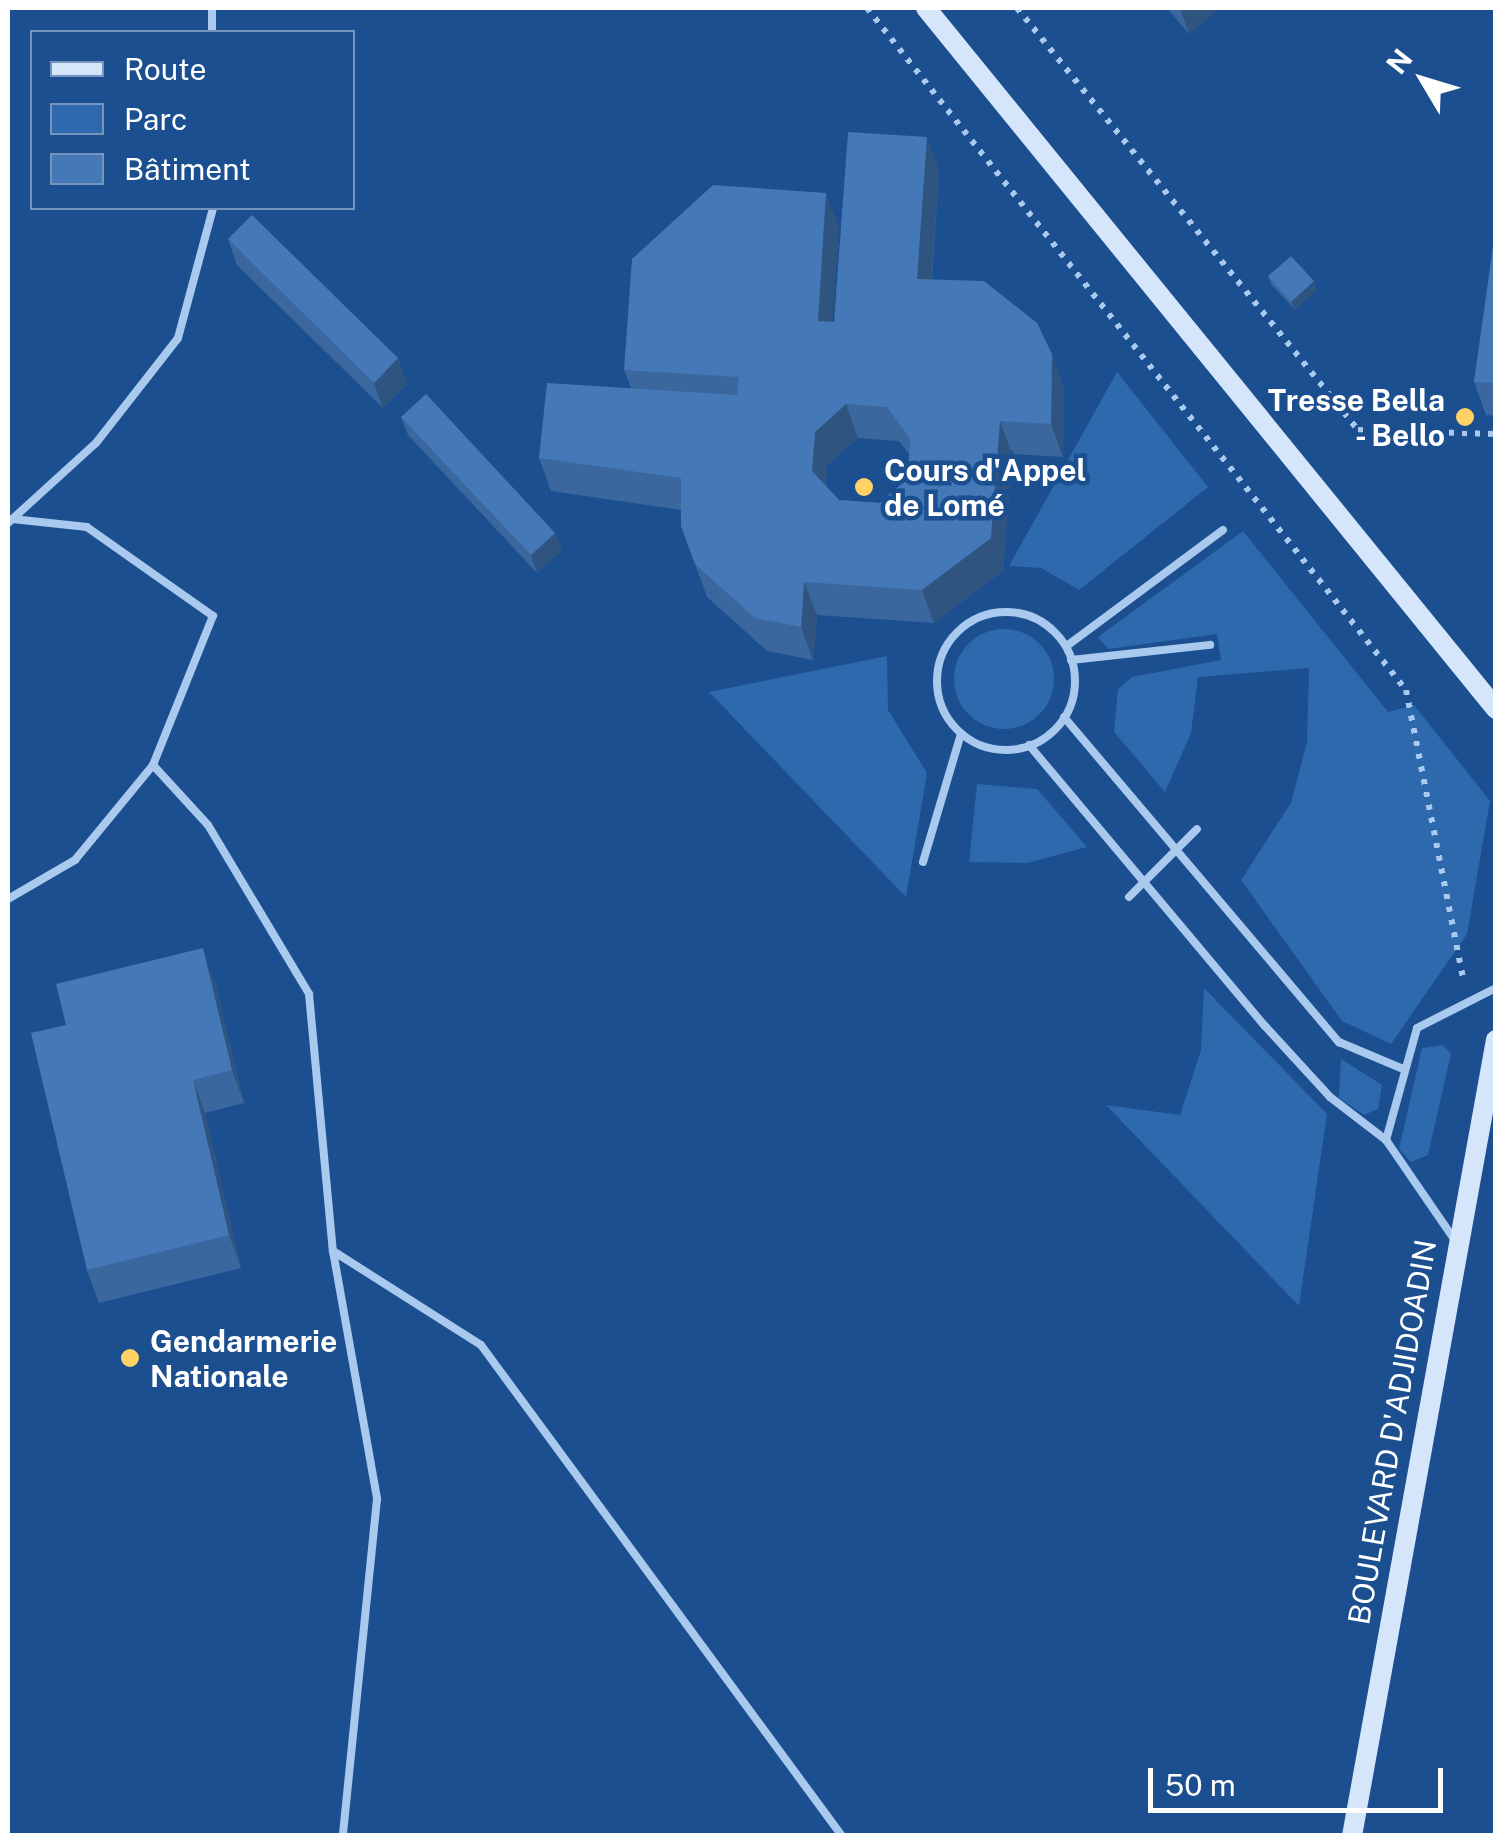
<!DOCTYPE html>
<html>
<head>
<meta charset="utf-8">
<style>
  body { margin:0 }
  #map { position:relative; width:1503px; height:1843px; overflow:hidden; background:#1b4f8f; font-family:"Public Sans",sans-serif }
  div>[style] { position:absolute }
  .green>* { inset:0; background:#2e69ad }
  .round { border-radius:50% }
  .path>* { height:6px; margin-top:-3px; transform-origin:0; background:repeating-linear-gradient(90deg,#a9c9ee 0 5px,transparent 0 13px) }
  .lane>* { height:8px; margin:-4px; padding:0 4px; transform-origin:4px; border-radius:4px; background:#a9c9ee }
  .lane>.ring { margin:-4px; padding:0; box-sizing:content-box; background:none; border:8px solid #a9c9ee; border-radius:50% }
  .secondary>* { height:20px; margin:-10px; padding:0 10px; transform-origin:10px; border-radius:10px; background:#d6e6fa }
  .wall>* { inset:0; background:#3a679d }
  .shaded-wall>* { inset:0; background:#305480 }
  .building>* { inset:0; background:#4478b7 }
  .dots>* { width:28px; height:28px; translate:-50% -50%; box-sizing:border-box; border:5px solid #1b4f8f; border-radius:50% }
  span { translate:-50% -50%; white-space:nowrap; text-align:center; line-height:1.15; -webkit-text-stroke:9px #1b4f8f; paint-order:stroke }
  .poi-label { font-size:30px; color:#fff; font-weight:700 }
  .right { translate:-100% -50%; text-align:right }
  .left { translate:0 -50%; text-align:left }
  .street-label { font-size:30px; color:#fff }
  .frame { position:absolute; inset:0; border:10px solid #fff; pointer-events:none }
  .legend { position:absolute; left:30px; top:30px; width:325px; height:180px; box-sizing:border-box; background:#1b4f8f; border:2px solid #7695bc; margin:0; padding:12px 18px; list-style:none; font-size:30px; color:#fff }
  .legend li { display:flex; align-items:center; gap:20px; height:50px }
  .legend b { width:50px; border:2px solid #7695bc }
  .north { position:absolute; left:1373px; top:30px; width:100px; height:100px; -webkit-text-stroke:8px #1b4f8f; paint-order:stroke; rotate:308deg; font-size:28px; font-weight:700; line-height:40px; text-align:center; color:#fff }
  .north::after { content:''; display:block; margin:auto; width:35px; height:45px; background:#fff; clip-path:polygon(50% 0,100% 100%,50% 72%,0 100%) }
  .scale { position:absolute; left:1148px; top:1768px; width:295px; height:45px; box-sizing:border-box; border:5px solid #fff; border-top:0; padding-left:12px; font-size:30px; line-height:35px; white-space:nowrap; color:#fff; -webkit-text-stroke:8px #1b4f8f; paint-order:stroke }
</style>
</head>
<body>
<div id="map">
  <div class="green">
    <div style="clip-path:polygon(1117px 372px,1208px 487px,1079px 590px,1041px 568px,1009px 566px)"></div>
    <div style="clip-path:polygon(1243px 531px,1388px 712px,1414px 705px,1490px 801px,1467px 934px,1391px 1044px,1342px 1021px,1241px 880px,1291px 803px,1307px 742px,1309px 668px,1198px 677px,1191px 733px,1165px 792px,1114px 732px,1118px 689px,1132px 677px,1221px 660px,1217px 634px,1108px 649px,1098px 637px)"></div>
    <div class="round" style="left:954px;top:629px;width:100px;height:100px"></div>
    <div style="clip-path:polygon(887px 656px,888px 710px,927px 773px,906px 897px,709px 692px)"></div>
    <div style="clip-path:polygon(977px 784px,1037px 789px,1087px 847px,1027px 863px,969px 862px)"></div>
    <div style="clip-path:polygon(1204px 988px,1327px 1114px,1299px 1306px,1106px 1105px,1180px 1115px,1201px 1050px)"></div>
    <div style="clip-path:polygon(1443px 1045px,1451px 1054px,1428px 1155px,1411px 1162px,1399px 1149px,1422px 1048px)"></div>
    <div style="clip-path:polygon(1341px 1059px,1382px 1085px,1378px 1109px,1364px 1115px,1339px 1098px)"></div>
  </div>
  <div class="path">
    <div style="left:867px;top:8px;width:869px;rotate:51.68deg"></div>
    <div style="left:1406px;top:690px;width:298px;rotate:78.8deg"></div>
    <div style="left:1017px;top:8px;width:543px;rotate:51.06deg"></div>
    <div style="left:1358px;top:430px;width:138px;rotate:1.7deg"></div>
  </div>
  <div class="lane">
    <div style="left:212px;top:8px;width:24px;rotate:90deg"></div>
    <div style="left:8px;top:523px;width:119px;rotate:-42.3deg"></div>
    <div style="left:96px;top:443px;width:133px;rotate:-52deg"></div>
    <div style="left:178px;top:338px;width:135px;rotate:-74.9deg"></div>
    <div class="ring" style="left:937px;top:612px;width:130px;height:130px"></div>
    <div style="left:1068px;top:645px;width:193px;rotate:-36.6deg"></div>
    <div style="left:1071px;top:660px;width:140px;rotate:-6.2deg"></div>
    <div style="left:1064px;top:717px;width:426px;rotate:49.8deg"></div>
    <div style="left:1339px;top:1042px;width:67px;rotate:22.8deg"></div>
    <div style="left:1029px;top:745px;width:367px;rotate:50deg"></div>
    <div style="left:1265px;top:1026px;width:96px;rotate:47.5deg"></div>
    <div style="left:1330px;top:1097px;width:71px;rotate:37.5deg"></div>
    <div style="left:153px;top:765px;width:81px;rotate:47.5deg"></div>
    <div style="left:208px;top:825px;width:197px;rotate:59.1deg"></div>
    <div style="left:309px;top:994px;width:258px;rotate:84.7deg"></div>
    <div style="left:333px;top:1251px;width:252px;rotate:79.9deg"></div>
    <div style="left:377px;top:1499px;width:339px;rotate:95.8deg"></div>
    <div style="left:923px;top:862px;width:134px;rotate:-73.5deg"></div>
    <div style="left:1129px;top:897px;width:96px;rotate:-45deg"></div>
    <div style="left:8px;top:899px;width:78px;rotate:-30.2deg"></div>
    <div style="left:75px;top:860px;width:123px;rotate:-50.6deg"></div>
    <div style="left:153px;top:765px;width:161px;rotate:-68.1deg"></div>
    <div style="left:213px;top:616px;width:154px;rotate:-144.8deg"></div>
    <div style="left:87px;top:527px;width:75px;rotate:-173.9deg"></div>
    <div style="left:1454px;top:1239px;width:120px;rotate:-124.5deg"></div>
    <div style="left:1386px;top:1140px;width:116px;rotate:-74.5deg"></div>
    <div style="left:1417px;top:1028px;width:89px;rotate:-26.9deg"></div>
    <div style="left:333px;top:1251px;width:175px;rotate:32.4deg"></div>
    <div style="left:481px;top:1345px;width:609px;rotate:53.68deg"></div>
  </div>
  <div class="secondary">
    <div style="left:926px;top:8px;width:903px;rotate:50.88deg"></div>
    <div style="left:1352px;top:1836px;width:809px;rotate:-79.75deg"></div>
  </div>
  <div class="wall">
    <div style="clip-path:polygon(1167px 8px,1220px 8px,1189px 34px)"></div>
    <div style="clip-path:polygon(evenodd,939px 170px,932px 280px,1064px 388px,1063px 457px,1012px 454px,1003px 571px,934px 623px,817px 615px,813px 660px,767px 651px,707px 597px,681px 526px,681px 510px,551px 491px,539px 458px,631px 388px,624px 370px,839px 226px,832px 322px,834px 322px,939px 170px,858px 438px,899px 441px,909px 454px,908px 478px,880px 503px,839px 500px,826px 486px,827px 465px,858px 438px)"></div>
    <div style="clip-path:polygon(228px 239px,398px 358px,407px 384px,383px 408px,237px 265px)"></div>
    <div style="clip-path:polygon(1496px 239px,1496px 416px,1486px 415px,1474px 382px)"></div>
    <div style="clip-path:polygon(1268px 276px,1317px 290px,1295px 310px,1272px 285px)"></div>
    <div style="clip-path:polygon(401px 417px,555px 533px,562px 550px,537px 573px,408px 435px)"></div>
    <div style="clip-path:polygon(215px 982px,244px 1103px,205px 1113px,241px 1268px,99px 1303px,87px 1270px,66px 1025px)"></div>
  </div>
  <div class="shaded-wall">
    <div style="clip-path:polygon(1180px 8px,1220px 8px,1189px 34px)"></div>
    <div style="clip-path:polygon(927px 137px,939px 170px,929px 312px,917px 279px)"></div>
    <div style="clip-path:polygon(826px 193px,839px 226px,830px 354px,818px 321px)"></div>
    <div style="clip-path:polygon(1314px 281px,1317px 290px,1295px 310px,1291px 302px)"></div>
    <div style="clip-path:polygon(1052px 354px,1064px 388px,1063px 457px,1051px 424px)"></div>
    <div style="clip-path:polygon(398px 358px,407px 384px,383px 408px,374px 383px)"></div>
    <div style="clip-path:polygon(846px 404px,858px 438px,827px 465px,824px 504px,812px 471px,815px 432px)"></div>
    <div style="clip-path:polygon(1000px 421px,1012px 454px,1003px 571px,934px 623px,922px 590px)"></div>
    <div style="clip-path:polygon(555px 533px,562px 550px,537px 573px,531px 555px)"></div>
    <div style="clip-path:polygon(804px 582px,817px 615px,813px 660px,801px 627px)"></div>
    <div style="clip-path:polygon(203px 948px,215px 982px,244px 1103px,232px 1070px)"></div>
    <div style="clip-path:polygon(193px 1080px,205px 1113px,241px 1268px,229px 1235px)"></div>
  </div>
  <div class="building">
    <div style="clip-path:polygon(evenodd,848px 132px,927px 137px,917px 279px,984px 281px,1037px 323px,1052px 354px,1051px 424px,1000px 421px,991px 538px,922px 590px,804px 582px,801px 627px,755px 618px,695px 564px,681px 526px,681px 478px,539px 458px,547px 383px,737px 395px,739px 377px,624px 370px,632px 259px,713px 185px,826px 193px,818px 321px,834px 322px,848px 132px,846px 404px,887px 407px,910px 438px,908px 478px,880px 503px,839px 500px,812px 471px,815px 432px,846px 404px)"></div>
    <div style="clip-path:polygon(252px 215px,398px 358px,374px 383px,228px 239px)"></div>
    <div style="clip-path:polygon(1494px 239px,1496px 239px,1496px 383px,1474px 382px)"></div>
    <div style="clip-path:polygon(1291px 256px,1314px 281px,1291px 302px,1268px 276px)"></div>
    <div style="clip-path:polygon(426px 394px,555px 533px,531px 555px,401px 417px)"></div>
    <div style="clip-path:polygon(203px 948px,232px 1070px,193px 1080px,229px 1235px,87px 1270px,31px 1033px,66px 1025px,56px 984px)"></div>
  </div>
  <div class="dots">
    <div style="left:1465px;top:417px;background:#ffd166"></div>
    <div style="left:864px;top:487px;background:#ffd166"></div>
    <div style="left:130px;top:1358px;background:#ffd166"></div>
  </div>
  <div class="poi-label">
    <span class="right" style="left:1445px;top:417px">Tresse Bella<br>- Bello</span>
    <span class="left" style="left:884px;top:487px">Cours d'Appel<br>de Lomé</span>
    <span class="left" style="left:150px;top:1358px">Gendarmerie<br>Nationale</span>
  </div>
  <div class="street-label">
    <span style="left:1392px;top:1432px;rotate:-80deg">BOULEVARD D'ADJIDOADIN</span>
  </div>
  <div class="frame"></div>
  <ul class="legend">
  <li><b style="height:12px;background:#d6e6fa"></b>Route</li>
  <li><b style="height:28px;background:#2e69ad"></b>Parc</li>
  <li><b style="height:28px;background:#4478b7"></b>Bâtiment</li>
  </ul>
  <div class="north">N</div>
  <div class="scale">50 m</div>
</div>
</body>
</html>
